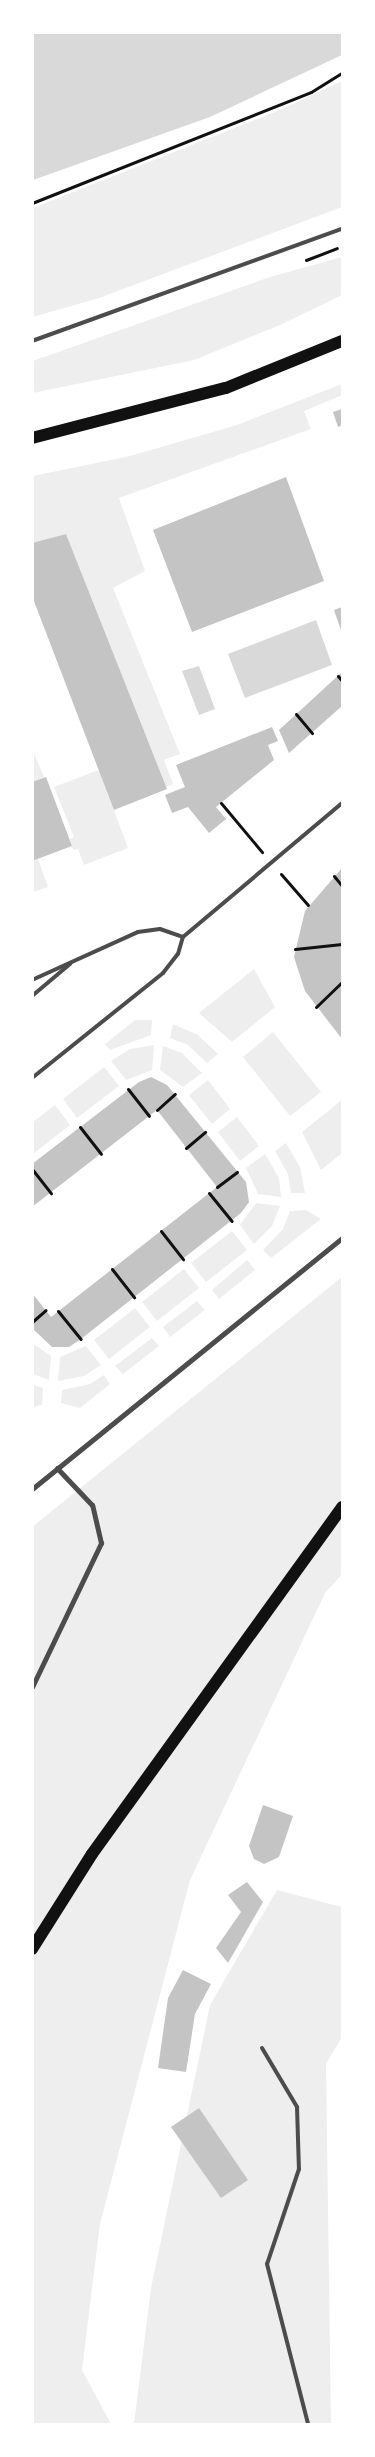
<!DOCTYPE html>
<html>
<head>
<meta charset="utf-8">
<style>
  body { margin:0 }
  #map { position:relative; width:375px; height:2457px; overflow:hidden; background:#fff; font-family:"Asap Condensed",sans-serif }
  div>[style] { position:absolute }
  .green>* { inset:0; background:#eee }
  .water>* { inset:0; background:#d9d9d9 }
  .building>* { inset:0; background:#c4c4c4 }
  .path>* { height:3px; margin:-1.5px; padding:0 1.5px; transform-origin:1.5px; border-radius:1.5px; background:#111 }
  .service>* { height:4px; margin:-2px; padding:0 2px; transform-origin:2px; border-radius:2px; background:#4c4c4c }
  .minor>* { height:5px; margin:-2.5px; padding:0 2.5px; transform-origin:2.5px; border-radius:2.5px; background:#4c4c4c }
  .primary>* { height:12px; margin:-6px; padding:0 6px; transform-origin:6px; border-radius:6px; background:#111 }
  span { translate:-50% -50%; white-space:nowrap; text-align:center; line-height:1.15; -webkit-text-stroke:5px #fff; paint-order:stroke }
  .frame { position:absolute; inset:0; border:34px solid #fff; pointer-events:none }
</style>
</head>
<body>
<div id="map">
  <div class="green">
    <div style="clip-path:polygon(342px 81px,342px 207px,99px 298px,33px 317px,33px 208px,280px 110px)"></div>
    <div style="clip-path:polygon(342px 257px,342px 295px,280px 325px,194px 360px,33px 393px,33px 361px,270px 277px)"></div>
    <div style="clip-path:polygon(342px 384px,342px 395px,304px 411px,311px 429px,119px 498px,145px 571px,113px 588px,180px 754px,164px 760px,173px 784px,166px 787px,66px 534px,33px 543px,33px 476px,130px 456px,237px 425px)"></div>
    <div style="clip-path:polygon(33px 751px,44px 777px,33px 782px,32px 751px)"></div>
    <div style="clip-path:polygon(99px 770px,128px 848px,84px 865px,78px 849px,73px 850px,70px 839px,74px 837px,54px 787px)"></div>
    <div style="clip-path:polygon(38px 859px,48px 887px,33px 892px,33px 861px)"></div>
    <div style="clip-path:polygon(254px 969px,275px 1007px,232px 1042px,199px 1013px)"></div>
    <div style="clip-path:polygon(135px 1020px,152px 1020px,151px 1035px,110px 1050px,105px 1044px)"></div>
    <div style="clip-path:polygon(173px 1024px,198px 1035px,218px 1054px,207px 1063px,188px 1045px,170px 1038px)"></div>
    <div style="clip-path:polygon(273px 1032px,321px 1092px,290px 1116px,243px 1057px)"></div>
    <div style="clip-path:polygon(154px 1045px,152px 1070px,126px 1080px,111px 1061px,130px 1049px)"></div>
    <div style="clip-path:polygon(163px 1046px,182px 1053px,202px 1073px,183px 1087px,160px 1070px)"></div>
    <div style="clip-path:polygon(104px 1067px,119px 1086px,77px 1118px,63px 1099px)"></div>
    <div style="clip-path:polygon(208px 1080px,230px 1109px,212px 1124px,189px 1095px)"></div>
    <div style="clip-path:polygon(342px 1100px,342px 1153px,321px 1170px,302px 1132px)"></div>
    <div style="clip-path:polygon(55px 1105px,70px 1125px,33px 1154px,33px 1122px)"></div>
    <div style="clip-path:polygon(237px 1117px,259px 1146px,240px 1161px,218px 1132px)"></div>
    <div style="clip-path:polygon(286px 1143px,300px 1167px,305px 1193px,291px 1193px,288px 1174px,275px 1151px)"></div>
    <div style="clip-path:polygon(265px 1154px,279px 1178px,281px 1197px,258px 1194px,246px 1168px)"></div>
    <div style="clip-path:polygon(256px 1203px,280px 1206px,272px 1226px,254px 1244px,240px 1225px)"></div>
    <div style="clip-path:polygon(306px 1210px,321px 1219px,271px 1258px,263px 1250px,283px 1229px,290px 1211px)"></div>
    <div style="clip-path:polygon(232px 1231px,247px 1250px,206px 1282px,191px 1263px)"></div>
    <div style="clip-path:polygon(247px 1260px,255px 1270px,219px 1299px,212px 1290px)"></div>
    <div style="clip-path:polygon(184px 1269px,199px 1288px,157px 1321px,142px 1302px)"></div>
    <div style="clip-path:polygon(342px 1277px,342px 1574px,325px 1593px,190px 1880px,100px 2224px,82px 2370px,111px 2424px,33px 2424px,32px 1527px)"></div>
    <div style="clip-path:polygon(197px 1301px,205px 1310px,170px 1337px,163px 1327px)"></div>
    <div style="clip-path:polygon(135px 1308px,150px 1327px,109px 1359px,94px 1340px)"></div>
    <div style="clip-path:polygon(152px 1338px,159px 1346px,123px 1374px,115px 1366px)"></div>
    <div style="clip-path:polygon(32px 1343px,51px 1356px,49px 1380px,33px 1374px)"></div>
    <div style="clip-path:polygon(86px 1346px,101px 1365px,84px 1376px,58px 1381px,60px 1357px)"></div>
    <div style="clip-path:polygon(104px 1375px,110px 1384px,80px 1408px,61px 1403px,62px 1390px,90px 1384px)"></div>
    <div style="clip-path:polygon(33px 1385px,43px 1388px,42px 1405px,33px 1407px)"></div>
    <div style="clip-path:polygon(277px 1890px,342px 1907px,342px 2037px,326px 2064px,331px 2424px,134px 2424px,151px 2288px,210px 2005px)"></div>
  </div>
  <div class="water">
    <div style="clip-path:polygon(32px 33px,342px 33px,342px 55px,210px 117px,33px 180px)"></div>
    <div style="clip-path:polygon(316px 620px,332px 665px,245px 698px,228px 654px)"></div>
    <div style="clip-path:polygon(199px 666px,215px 709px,199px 715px,182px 671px)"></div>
  </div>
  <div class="building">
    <div style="clip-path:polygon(342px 409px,342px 425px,338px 427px,333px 412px)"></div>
    <div style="clip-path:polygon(286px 477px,324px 581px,192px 632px,153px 530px)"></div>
    <div style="clip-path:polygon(66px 534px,167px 789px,114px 810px,32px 596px,32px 543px)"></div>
    <div style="clip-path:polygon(342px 607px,342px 633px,334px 610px)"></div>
    <div style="clip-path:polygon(342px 672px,342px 706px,289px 753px,279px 730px)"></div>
    <div style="clip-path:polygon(272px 727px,278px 741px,268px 745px,274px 760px,216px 807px,226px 819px,209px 833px,188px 807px,172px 813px,165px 795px,185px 787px,176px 765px)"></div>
    <div style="clip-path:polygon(46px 777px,72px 846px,32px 861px,32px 782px)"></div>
    <div style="clip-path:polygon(342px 868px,342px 1039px,305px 991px,294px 957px,305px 911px)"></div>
    <div style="clip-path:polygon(151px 1077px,167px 1085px,246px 1182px,249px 1202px,241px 1213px,81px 1339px,69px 1347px,52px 1347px,32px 1328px,32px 1293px,51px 1317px,217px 1187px,157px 1110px,32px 1207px,32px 1164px,139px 1082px)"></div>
    <div style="clip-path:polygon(263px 1805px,293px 1816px,279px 1857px,264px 1864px,254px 1859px,249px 1846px)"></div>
    <div style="clip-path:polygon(247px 1882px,263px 1902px,228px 1963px,216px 1948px,241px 1912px,228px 1895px)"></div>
    <div style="clip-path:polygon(183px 1970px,211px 1984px,195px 2014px,186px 2072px,158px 2068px,168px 1998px)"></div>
    <div style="clip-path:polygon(199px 2108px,248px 2180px,221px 2198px,171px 2127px)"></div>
  </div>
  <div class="path">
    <div style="left:32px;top:203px;width:300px;rotate:-21.7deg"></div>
    <div style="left:311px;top:92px;width:36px;rotate:-32deg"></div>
    <div style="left:306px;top:260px;width:33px;rotate:-21deg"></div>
    <div style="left:338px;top:676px;width:6px;rotate:51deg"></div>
    <div style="left:296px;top:714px;width:25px;rotate:50deg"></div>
    <div style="left:221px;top:803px;width:64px;rotate:50.1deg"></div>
    <div style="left:281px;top:874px;width:41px;rotate:48.9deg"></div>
    <div style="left:334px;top:876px;width:13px;rotate:51deg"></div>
    <div style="left:295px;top:949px;width:47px;rotate:-6.1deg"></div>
    <div style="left:316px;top:1007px;width:36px;rotate:-44deg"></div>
    <div style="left:128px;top:1089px;width:34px;rotate:52deg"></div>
    <div style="left:157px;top:1110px;width:24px;rotate:-42deg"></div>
    <div style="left:80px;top:1127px;width:34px;rotate:52deg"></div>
    <div style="left:186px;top:1148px;width:25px;rotate:-40deg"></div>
    <div style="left:32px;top:1169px;width:31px;rotate:52deg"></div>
    <div style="left:217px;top:1187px;width:25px;rotate:-37deg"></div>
    <div style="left:209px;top:1193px;width:36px;rotate:51deg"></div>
    <div style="left:161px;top:1231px;width:36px;rotate:52deg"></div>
    <div style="left:112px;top:1269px;width:36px;rotate:52deg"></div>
    <div style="left:58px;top:1311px;width:36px;rotate:51deg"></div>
    <div style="left:32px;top:1322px;width:18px;rotate:-41deg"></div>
  </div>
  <div class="service">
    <div style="left:32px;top:341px;width:330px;rotate:-19.9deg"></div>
    <div style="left:32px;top:980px;width:116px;rotate:-24.4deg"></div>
    <div style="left:138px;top:932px;width:22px;rotate:-8deg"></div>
    <div style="left:160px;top:929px;width:24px;rotate:19deg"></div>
    <div style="left:32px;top:996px;width:50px;rotate:-40.1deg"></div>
    <div style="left:32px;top:1078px;width:168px;rotate:-38.7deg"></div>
    <div style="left:163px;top:973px;width:24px;rotate:-52deg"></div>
    <div style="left:178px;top:954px;width:18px;rotate:-74deg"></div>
    <div style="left:183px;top:937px;width:208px;rotate:-40.1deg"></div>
    <div style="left:262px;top:2048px;width:69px;rotate:59.3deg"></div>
    <div style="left:297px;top:2107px;width:62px;rotate:88.2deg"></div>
    <div style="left:299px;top:2169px;width:100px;rotate:108.6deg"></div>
    <div style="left:267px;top:2264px;width:165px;rotate:75.6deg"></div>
  </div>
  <div class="minor">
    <div style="left:32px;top:1489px;width:399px;rotate:-39deg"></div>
    <div style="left:32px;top:1687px;width:160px;rotate:-64.4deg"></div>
    <div style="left:101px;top:1543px;width:39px;rotate:-103deg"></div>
    <div style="left:92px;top:1505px;width:51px;rotate:-133.4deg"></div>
  </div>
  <div class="primary">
    <div style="left:32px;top:438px;width:200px;rotate:-14.5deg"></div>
    <div style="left:226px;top:388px;width:125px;rotate:-22.1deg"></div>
    <div style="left:32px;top:1949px;width:112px;rotate:-57.7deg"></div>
    <div style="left:92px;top:1854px;width:428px;rotate:-54.2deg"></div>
  </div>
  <div class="frame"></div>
</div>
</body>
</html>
